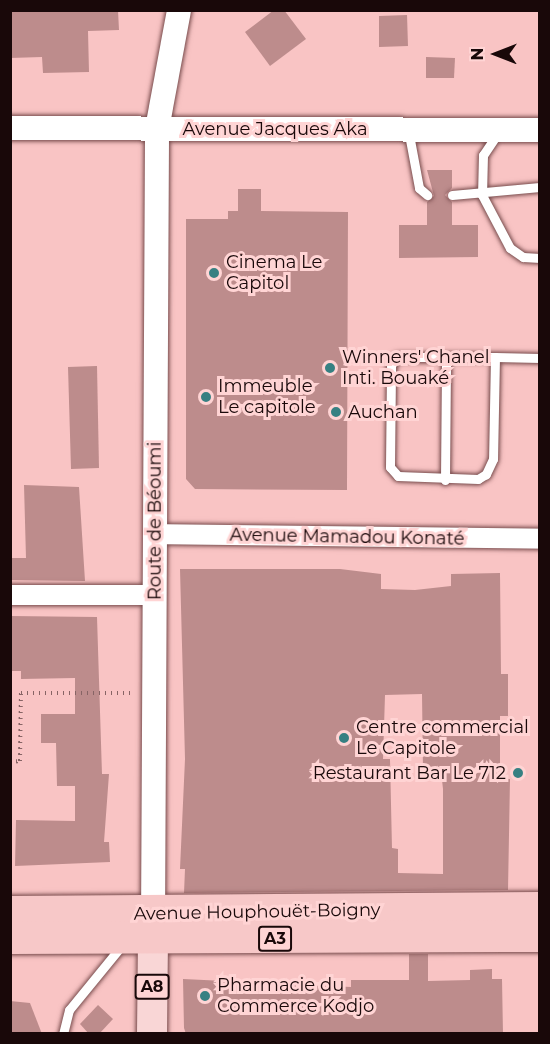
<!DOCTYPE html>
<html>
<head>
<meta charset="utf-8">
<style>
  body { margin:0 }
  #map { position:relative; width:550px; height:1044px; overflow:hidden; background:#f9c4c4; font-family:Montserrat,sans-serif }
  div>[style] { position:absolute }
  .building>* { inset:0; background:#bd8c8c }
  .path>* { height:4px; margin-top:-2px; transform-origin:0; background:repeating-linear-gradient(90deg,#876465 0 1.5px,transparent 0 6px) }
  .roads { filter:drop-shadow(0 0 2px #784c4d) drop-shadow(0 0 2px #784c4d) }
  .service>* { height:9px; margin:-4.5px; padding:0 4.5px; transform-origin:4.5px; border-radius:4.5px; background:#fff }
  .minor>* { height:20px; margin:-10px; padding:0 10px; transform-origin:10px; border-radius:10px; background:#fff }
  .tertiary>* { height:24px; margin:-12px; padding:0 12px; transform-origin:12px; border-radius:12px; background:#fff }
  .primary>* { height:30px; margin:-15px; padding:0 15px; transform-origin:15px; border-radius:15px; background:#f9d6d6 }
  .trunk>* { height:32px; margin:-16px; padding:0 16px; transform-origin:16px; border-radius:16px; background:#f7c8c8 }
  .dots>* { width:16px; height:16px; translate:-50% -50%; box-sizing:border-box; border:3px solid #ffd4d4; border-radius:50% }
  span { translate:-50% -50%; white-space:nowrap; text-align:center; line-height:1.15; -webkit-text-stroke:6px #ffd4d4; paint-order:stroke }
  .shield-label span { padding:2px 4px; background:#ffd4d4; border:2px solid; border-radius:4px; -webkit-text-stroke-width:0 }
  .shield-label { font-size:16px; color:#190809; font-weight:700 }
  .street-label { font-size:18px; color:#190809 }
  .poi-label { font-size:18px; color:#190809 }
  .left { translate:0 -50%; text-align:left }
  .right { translate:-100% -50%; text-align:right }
  .frame { position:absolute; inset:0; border:12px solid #190809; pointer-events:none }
  .north { position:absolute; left:466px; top:24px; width:60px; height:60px; -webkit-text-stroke:4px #ffd4d4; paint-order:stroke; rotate:270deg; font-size:16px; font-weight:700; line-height:24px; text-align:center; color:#190809 }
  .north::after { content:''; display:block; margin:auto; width:21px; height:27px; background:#190809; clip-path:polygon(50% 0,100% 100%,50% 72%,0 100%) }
</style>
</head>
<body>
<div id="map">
  <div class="building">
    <div style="clip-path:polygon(10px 10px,118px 10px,119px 30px,88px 31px,89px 72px,43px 73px,42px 57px,10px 58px)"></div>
    <div style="clip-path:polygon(274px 10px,284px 10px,306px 39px,270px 66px,245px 32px)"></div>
    <div style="clip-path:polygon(407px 15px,408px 46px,379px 47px,379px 16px)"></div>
    <div style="clip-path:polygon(426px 57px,455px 58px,454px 78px,426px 78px)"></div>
    <div style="clip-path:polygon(427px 170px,452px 170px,452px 188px,445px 195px,452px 202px,452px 225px,478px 225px,478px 257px,399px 258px,399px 225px,427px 225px,427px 202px,434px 196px)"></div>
    <div style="clip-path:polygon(238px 189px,261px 189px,261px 211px,348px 212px,347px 490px,195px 489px,186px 479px,186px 219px,228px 219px,228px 211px,238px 211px)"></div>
    <div style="clip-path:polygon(97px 366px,99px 468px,71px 469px,68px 367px)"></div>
    <div style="clip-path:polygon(24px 485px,79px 487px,85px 581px,10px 580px,10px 558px,26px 558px)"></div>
    <div style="clip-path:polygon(evenodd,180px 569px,340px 569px,381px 574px,381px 589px,415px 590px,451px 586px,451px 574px,500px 573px,501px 674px,508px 674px,508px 716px,500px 716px,500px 779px,510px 779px,508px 890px,184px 893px,185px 869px,180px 869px,185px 759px,180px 569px,422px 694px,423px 771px,441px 771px,443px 789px,443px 874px,398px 873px,398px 849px,392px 848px,390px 759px,383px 759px,385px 695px,422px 694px)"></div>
    <div style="clip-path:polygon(10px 616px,97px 617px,102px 774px,109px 774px,104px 842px,109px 842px,110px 862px,15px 866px,16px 820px,75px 821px,75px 786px,57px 786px,56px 743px,41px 743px,41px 714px,75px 714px,75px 678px,21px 679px,21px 671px,10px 671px)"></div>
    <div style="clip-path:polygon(409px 954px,428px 954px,428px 981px,470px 980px,470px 970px,492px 969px,492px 979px,502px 979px,503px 1034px,186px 1034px,184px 1028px,183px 979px,351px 987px,351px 980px,409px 980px)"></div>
    <div style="clip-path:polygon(10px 1001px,30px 1003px,42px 1034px,10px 1034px)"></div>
    <div style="clip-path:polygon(98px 1005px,113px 1019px,99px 1034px,89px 1034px,80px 1024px)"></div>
  </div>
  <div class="path">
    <div style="left:10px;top:762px;width:10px;rotate:-6deg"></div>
    <div style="left:20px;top:761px;width:68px;rotate:-89.2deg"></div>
    <div style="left:21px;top:693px;width:111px"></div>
  </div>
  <div class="roads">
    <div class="service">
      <div style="left:408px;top:129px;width:60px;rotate:79.4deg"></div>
      <div style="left:419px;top:188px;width:11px;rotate:41deg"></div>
      <div style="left:498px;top:133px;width:27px;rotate:124deg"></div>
      <div style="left:483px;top:155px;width:40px;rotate:91.4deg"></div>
      <div style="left:482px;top:195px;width:60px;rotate:62.2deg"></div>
      <div style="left:510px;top:248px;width:16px;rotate:35deg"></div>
      <div style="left:523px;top:257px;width:17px;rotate:3deg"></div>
      <div style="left:452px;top:195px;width:88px;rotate:-5.2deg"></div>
      <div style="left:495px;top:357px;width:102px;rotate:91.1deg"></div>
      <div style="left:493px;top:459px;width:17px;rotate:115deg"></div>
      <div style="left:486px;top:474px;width:9px;rotate:148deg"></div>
      <div style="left:478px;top:479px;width:80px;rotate:-177.9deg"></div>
      <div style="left:398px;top:476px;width:12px;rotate:-132deg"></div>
      <div style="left:390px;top:467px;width:102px;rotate:-89.4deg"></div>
      <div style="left:391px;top:365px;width:10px;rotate:-53deg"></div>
      <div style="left:397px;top:357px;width:98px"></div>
      <div style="left:495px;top:357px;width:45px;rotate:1.3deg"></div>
      <div style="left:445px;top:480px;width:123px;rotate:-89.5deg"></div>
      <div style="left:63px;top:1034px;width:25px;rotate:-76deg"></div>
      <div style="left:69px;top:1010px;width:85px;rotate:-50.7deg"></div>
    </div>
    <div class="minor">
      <div style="left:155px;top:534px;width:385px;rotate:0.7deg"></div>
      <div style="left:10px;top:595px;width:144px"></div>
    </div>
    <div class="tertiary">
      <div style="left:10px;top:128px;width:530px;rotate:0.22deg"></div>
      <div style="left:153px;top:927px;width:798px;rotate:-89.71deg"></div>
      <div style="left:157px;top:129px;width:121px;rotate:-79.5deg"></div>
    </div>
    <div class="primary">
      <div style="left:152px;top:1034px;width:93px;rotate:-89.4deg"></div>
    </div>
    <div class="trunk">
      <div style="left:10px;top:912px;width:530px;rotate:-0.43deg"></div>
      <div style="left:10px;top:938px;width:530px;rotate:-0.22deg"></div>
    </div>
  </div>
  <div class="dots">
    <div style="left:214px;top:273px;background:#378082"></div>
    <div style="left:330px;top:368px;background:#378082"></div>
    <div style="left:206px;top:397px;background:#378082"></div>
    <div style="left:336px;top:412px;background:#378082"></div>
    <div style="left:344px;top:738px;background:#378082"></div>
    <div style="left:518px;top:773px;background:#378082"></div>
    <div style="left:205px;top:996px;background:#378082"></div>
  </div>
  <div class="shield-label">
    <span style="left:275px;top:939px">A3</span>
    <span style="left:152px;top:987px">A8</span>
  </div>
  <div class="street-label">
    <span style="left:275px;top:129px">Avenue Jacques Aka</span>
    <span style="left:155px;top:521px;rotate:-90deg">Route de Béoumi</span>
    <span style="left:347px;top:537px;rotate:1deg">Avenue Mamadou Konaté</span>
    <span style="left:257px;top:912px;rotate:-1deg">Avenue Houphouët-Boigny</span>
  </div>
  <div class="poi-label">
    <span class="left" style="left:226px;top:273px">Cinema Le<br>Capitol</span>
    <span class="left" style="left:342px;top:368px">Winners' Chanel<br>Inti. Bouaké</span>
    <span class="left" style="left:218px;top:397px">Immeuble<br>Le capitole</span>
    <span class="left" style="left:348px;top:412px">Auchan</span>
    <span class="left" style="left:356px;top:738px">Centre commercial<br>Le Capitole</span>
    <span class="right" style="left:506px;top:773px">Restaurant Bar Le 712</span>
    <span class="left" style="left:217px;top:996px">Pharmacie du<br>Commerce Kodjo</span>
  </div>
  <div class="frame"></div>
  <div class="north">N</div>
</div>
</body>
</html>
